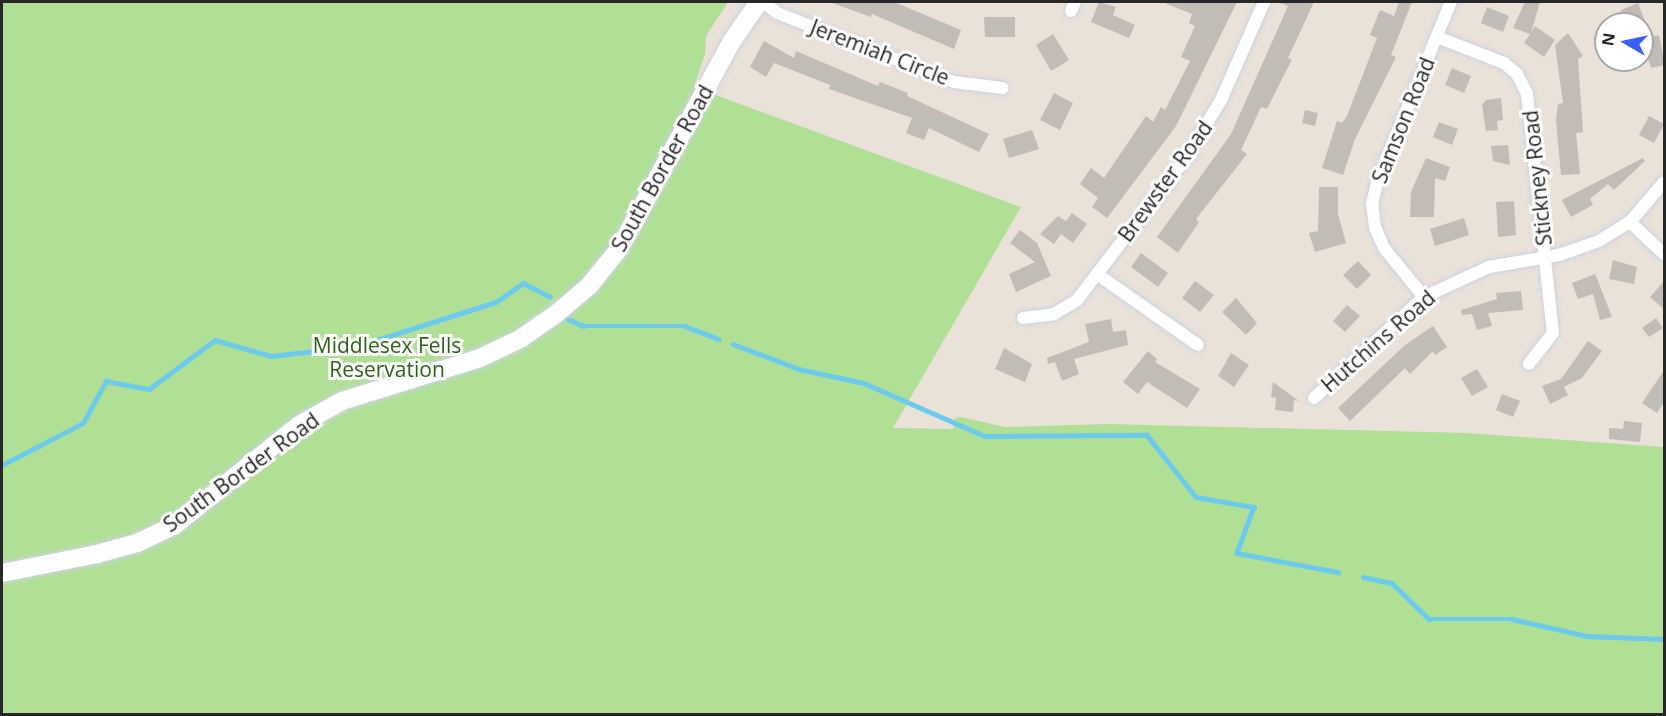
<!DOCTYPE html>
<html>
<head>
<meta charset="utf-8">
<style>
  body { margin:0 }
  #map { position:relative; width:1666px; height:716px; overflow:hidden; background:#eae2d9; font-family:"Open Sans",sans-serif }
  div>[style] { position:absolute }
  .green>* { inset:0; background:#b0e095 }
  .stream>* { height:4.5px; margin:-2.25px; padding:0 2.25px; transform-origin:2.25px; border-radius:2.25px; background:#6ccbec }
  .building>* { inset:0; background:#c2bcb6 }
  .roads { filter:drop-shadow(0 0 2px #ced2e1) drop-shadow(0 0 2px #ced2e1) }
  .minor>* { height:12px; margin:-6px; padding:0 6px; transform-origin:6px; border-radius:6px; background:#fff }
  .secondary>* { height:18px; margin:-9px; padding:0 9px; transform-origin:9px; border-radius:9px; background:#fff }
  span { translate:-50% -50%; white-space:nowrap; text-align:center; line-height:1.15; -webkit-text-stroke:6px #fff; paint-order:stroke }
  .street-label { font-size:21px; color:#272727 }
  .park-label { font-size:21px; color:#2a621a }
  .frame { position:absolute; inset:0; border:3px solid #272727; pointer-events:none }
  .north { position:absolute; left:1594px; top:12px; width:60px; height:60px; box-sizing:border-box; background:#fff; border:2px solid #a9a9a9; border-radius:50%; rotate:279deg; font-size:16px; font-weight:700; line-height:24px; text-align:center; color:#272727 }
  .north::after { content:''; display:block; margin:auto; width:21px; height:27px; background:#3a5ef6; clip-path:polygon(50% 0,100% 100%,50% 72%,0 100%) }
</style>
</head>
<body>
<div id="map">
  <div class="green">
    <div style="clip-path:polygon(2px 2px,728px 2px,706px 36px,705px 54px,694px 87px,1021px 207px,893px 428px,953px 429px,955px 418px,961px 417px,1005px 427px,1107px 424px,1467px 433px,1664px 447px,1664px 714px,2px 714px)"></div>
  </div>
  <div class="stream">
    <div style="left:568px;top:319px;width:17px;rotate:24deg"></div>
    <div style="left:584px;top:326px;width:101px"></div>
    <div style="left:685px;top:326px;width:36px;rotate:21deg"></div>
    <div style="left:733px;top:344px;width:71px;rotate:20.7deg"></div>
    <div style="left:799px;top:369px;width:66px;rotate:12.2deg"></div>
    <div style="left:864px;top:383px;width:132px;rotate:23.7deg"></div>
    <div style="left:985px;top:436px;width:162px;rotate:-0.4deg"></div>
    <div style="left:1147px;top:435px;width:79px;rotate:51.7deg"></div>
    <div style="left:1196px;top:497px;width:59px;rotate:9.8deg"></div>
    <div style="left:1254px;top:507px;width:49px;rotate:110.3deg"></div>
    <div style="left:1237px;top:553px;width:103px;rotate:10.7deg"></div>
    <div style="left:2px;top:465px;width:91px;rotate:-27.4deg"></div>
    <div style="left:83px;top:423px;width:48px;rotate:-61.3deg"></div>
    <div style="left:106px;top:381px;width:44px;rotate:10.5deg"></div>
    <div style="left:149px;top:389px;width:82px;rotate:-36.6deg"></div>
    <div style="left:215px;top:340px;width:58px;rotate:15.9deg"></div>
    <div style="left:271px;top:356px;width:88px;rotate:-6.6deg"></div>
    <div style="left:358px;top:346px;width:145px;rotate:-17.7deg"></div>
    <div style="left:496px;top:302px;width:33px;rotate:-35deg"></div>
    <div style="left:523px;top:283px;width:30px;rotate:27deg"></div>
    <div style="left:1363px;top:577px;width:30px;rotate:12deg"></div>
    <div style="left:1392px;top:583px;width:52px;rotate:44.2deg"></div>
    <div style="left:1429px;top:619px;width:83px"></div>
    <div style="left:1512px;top:619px;width:77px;rotate:12.8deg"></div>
    <div style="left:1587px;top:636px;width:77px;rotate:2.2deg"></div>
  </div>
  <div class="building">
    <div style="clip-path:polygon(894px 2px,961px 30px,954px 49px,872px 14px,871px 17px,832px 3px)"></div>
    <div style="clip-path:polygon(1099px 2px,1116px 7px,1113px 15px,1135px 25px,1129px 38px,1091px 22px)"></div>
    <div style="clip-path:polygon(1162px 2px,1237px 2px,1176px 126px,1107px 218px,1092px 207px,1098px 198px,1080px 184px,1091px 168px,1104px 178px,1146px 116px,1153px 122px,1161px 107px,1165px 110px,1190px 61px,1181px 57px,1195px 26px,1189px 23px,1192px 14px)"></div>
    <div style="clip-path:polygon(1278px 2px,1314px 2px,1288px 58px,1292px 60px,1284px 75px,1267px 109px,1261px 107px,1241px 150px,1247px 154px,1196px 219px,1199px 222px,1178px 253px,1157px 237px,1231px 134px,1288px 6px)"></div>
    <div style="clip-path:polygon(1399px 2px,1412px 2px,1391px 55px,1396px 57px,1355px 139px,1343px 175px,1322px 168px,1337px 121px,1342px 123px,1347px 116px,1377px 38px,1370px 35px,1380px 10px,1394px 16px)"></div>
    <div style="clip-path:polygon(1525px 2px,1540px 2px,1531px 33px,1535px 26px,1555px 40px,1544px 57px,1524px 43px,1530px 34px,1513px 28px)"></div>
    <div style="clip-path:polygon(1638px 3px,1646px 24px,1626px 24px,1621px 10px)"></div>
    <div style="clip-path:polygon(1487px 7px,1509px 16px,1503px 32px,1481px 23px)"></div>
    <div style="clip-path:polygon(984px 17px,1015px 17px,1015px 37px,985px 37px)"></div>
    <div style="clip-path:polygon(1568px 33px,1583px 56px,1578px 59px,1583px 132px,1576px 133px,1580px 174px,1561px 175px,1556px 120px,1558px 104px,1563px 103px,1555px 45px)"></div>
    <div style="clip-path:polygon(1053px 34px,1069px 60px,1051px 71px,1036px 45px)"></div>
    <div style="clip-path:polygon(1659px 35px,1665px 65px,1651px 68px,1642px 39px)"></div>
    <div style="clip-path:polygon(764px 41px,794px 58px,796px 51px,878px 86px,880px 82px,908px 93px,907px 96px,989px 134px,979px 152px,929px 128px,924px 140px,906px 133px,912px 118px,829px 89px,830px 85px,774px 63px,766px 77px,750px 67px)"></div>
    <div style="clip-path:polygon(1452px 68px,1471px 76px,1464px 93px,1445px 85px)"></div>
    <div style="clip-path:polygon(1054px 93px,1073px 103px,1060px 130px,1040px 120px)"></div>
    <div style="clip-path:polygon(1501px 98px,1503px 120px,1497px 121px,1498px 130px,1486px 131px,1482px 105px,1486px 100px)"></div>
    <div style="clip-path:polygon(1305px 110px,1318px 113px,1315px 126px,1302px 123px)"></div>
    <div style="clip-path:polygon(1649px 116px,1664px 124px,1654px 143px,1639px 135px)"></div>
    <div style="clip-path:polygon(1439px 122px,1458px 129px,1452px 145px,1433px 137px)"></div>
    <div style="clip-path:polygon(1032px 130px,1039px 149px,1009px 158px,1003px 139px)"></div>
    <div style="clip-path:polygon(1508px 145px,1510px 165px,1493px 161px,1491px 146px)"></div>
    <div style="clip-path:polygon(1426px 158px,1450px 167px,1445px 181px,1435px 178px,1434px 217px,1410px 217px,1411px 192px)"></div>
    <div style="clip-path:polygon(1643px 158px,1645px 161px,1614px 190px,1608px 184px,1590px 199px,1593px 205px,1571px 217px,1562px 200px)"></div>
    <div style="clip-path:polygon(1319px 187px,1338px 187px,1338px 214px,1346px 243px,1315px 252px,1309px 233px,1318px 231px)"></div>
    <div style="clip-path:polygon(1514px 201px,1516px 235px,1498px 237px,1496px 202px)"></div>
    <div style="clip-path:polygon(1072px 213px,1087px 224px,1073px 243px,1061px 234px,1054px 244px,1040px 234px,1058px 216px,1066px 221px)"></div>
    <div style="clip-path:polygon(1464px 218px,1469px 235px,1435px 246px,1430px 229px)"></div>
    <div style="clip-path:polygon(1020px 230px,1037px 243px,1051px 276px,1016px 292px,1009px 274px,1035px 262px,1010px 243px)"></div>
    <div style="clip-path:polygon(1141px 253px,1168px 273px,1158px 287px,1131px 267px)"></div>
    <div style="clip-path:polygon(1613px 260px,1637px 267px,1634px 284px,1609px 279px)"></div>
    <div style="clip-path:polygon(1358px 261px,1371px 275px,1357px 289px,1343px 275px)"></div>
    <div style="clip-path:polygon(1595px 274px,1598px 281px,1612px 317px,1600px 320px,1593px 294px,1578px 299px,1572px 283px)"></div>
    <div style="clip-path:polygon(1665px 280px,1665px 310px,1650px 297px)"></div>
    <div style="clip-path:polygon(1195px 281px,1214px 295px,1200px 312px,1182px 298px)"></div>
    <div style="clip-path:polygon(1521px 291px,1523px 310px,1488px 313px,1492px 326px,1477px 330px,1472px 314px,1462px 315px,1461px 310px,1497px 299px,1496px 293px)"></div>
    <div style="clip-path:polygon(1236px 298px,1257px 323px,1246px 335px,1222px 312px)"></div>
    <div style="clip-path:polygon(1347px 305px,1360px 316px,1345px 332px,1333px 321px)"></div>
    <div style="clip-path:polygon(1656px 318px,1663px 328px,1649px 337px,1642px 328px)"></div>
    <div style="clip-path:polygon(1111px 319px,1113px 332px,1126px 330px,1128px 345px,1074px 359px,1079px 374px,1062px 381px,1055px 362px,1048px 364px,1047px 358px,1089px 342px,1085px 324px)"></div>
    <div style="clip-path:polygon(1433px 326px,1447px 347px,1435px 355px,1433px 351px,1410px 374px,1405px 368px,1350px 421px,1338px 408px,1405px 345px)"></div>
    <div style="clip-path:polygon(1588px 341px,1602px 351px,1582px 378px,1564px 387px,1568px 395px,1550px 404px,1542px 386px,1561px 379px)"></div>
    <div style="clip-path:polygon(1004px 348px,1032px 364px,1025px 382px,995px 369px)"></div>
    <div style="clip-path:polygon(1148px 351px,1157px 359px,1155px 362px,1200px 389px,1187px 408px,1147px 382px,1138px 394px,1123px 382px)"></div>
    <div style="clip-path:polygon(1231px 353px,1249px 365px,1234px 387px,1218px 376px)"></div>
    <div style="clip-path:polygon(1477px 369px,1488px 387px,1472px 396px,1461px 378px)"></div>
    <div style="clip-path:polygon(1665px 369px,1665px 401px,1657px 413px,1642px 403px)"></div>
    <div style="clip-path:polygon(1273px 382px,1299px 401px,1294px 400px,1293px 412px,1275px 410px,1276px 398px,1271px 397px)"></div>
    <div style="clip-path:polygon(1502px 394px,1520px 401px,1513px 417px,1496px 410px)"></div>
    <div style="clip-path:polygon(1624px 421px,1642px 423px,1640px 442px,1609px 439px,1609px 428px,1623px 429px)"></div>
  </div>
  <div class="roads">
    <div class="minor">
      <div style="left:763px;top:2px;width:18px;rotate:38deg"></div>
      <div style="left:777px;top:13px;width:190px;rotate:21.3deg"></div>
      <div style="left:954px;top:82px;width:49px;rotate:7deg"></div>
      <div style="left:1071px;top:11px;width:10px;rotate:-66deg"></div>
      <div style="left:1437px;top:37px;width:72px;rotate:21.2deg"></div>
      <div style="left:1504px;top:63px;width:17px;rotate:40deg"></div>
      <div style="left:1517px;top:74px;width:22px;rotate:63deg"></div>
      <div style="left:1527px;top:94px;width:240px;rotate:83.8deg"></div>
      <div style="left:1553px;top:333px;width:39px;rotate:128deg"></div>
      <div style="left:1630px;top:222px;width:47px;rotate:43.3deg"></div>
      <div style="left:1097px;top:274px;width:123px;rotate:35.1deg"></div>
      <div style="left:1424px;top:297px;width:63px;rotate:-129.2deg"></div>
      <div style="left:1384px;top:248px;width:23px;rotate:-113deg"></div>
      <div style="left:1375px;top:227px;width:23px;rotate:-97deg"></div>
      <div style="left:1372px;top:204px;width:23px;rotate:-77deg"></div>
      <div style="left:1377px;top:182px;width:195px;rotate:-67.7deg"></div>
      <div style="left:1023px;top:318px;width:31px;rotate:-7deg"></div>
      <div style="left:1054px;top:314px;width:27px;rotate:-31deg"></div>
      <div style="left:1077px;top:300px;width:178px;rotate:-52.5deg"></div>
      <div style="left:1185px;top:159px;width:69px;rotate:-58.6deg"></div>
      <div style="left:1221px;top:100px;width:107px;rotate:-66.3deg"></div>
      <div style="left:1314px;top:398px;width:149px;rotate:-42.6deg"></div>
      <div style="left:1424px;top:297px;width:72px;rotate:-24.8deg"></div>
      <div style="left:1489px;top:267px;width:71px;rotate:-9.7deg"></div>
      <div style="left:1559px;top:255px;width:42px;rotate:-19.3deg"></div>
      <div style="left:1599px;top:241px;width:36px;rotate:-32deg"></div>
      <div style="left:1630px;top:222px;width:52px;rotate:-49.6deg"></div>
    </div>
    <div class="secondary">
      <div style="left:2px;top:573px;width:97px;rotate:-11.3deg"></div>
      <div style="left:97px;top:554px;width:41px;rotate:-15.4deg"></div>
      <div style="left:137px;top:543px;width:42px;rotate:-25.3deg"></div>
      <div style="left:175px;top:525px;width:159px;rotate:-38.9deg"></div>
      <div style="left:299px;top:425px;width:49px;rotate:-29.2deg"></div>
      <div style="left:342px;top:401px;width:145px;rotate:-17.3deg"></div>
      <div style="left:480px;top:358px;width:44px;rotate:-25.4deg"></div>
      <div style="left:520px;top:339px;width:44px;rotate:-34.8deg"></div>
      <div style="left:556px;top:314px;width:43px;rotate:-40.3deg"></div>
      <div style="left:589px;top:286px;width:48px;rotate:-51deg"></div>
      <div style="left:619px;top:249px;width:237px;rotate:-61.5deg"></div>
      <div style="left:732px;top:41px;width:47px;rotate:-55.3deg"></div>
    </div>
  </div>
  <div class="street-label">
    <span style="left:880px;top:52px;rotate:21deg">Jeremiah Circle</span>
    <span style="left:1403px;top:120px;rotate:-68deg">Samson Road</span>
    <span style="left:662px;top:168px;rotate:-61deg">South Border Road</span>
    <span style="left:1537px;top:178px;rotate:-96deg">Stickney Road</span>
    <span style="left:1165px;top:181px;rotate:-54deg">Brewster Road</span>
    <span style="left:1378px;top:341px;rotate:-41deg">Hutchins Road</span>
    <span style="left:241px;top:472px;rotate:-36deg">South Border Road</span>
  </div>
  <div class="park-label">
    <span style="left:387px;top:357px">Middlesex Fells<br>Reservation</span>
  </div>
  <div class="frame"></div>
  <div class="north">N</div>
</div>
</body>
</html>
